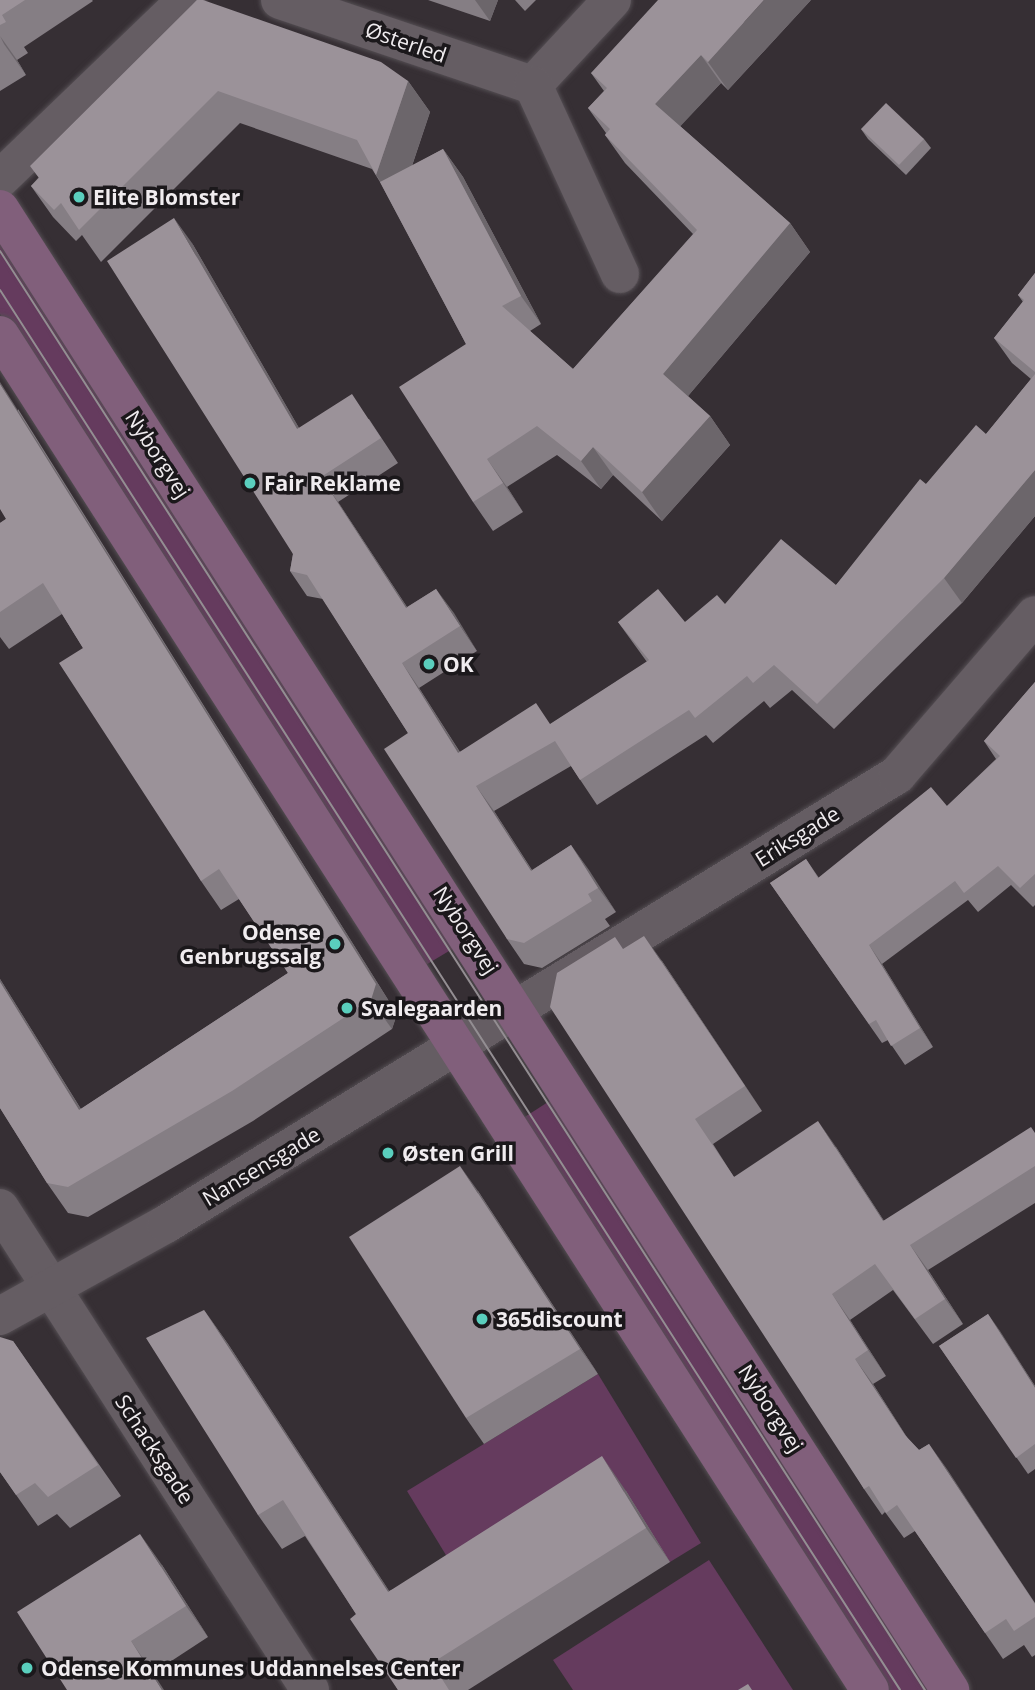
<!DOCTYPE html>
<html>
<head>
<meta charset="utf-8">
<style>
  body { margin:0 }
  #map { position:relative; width:1035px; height:1690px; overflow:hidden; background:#362f34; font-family:"Open Sans",sans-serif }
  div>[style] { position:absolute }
  .green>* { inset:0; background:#653b5e }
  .roads { filter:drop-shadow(0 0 2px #544e53) drop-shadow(0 0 2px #544e53) }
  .street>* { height:38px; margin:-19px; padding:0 19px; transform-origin:19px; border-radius:19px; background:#655d63 }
  .secondary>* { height:38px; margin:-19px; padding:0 19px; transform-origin:19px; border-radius:19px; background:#815f7b }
  .tram>* { height:2px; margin:-1px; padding:0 1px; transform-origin:1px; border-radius:1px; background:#938e92 }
  .wall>* { inset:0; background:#857e84 }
  .shaded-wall>* { inset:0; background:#6c666b }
  .building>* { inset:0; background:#9b9299 }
  .dots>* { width:19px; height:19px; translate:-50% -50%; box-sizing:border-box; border:4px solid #1b181b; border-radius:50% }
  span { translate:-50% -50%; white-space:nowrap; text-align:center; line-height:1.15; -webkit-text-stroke:7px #1b181b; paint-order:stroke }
  .street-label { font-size:21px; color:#f0ecef }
  .poi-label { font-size:21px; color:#f0ecef; font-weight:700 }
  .left { translate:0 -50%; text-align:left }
  .right { translate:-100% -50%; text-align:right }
</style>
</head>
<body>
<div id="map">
  <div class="green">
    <div style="clip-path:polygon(0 227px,459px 945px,419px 969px,0 314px)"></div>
    <div style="clip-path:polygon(559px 1095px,940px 1690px,885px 1690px,520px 1120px)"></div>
    <div style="clip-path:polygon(598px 1374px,701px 1543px,670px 1562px,466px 1588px,407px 1491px)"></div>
    <div style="clip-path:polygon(709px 1560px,793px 1690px,573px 1690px,553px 1660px)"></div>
  </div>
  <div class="roads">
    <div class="street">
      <div style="left:280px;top:0;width:267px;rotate:18.6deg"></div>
      <div style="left:533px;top:85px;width:116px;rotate:-47.1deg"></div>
      <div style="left:533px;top:85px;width:208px;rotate:65.3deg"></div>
      <div style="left:0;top:179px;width:258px;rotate:-43.9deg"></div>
      <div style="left:0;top:1208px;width:573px;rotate:57.25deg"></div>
      <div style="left:0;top:1316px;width:190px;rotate:-29deg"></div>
      <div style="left:166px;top:1224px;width:858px;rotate:-31.56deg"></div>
      <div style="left:897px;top:775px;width:211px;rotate:-49.2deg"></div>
    </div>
    <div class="secondary">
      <div style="left:0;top:209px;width:1760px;rotate:57.32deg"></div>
      <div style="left:0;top:335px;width:1610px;rotate:57.3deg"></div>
    </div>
  </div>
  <div class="tram">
    <div style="left:0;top:251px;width:1711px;rotate:57.27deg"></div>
    <div style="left:0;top:290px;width:1664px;rotate:57.26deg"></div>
  </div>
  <div class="wall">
    <div style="clip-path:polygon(0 0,92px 0,93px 1px,24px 47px,28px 53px,17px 60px,26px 75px,0 91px)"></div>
    <div style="clip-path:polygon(197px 0,408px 81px,430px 112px,412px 166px,443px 149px,463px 177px,541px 324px,530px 331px,573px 369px,693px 234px,625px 163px,605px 135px,606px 133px,588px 108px,604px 91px,591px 73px,811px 0,728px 90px,721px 83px,680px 126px,790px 223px,810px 252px,688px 396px,710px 416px,730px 445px,662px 521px,613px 475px,601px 489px,557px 455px,507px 487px,523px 512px,493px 531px,473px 502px,466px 344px,380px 182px,372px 169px,240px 123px,101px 262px,82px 235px,76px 241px,53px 217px,31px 186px)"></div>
    <div style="clip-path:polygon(428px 0,498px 0,490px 21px)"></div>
    <div style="clip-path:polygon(515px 0,536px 0,525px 11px)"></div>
    <div style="clip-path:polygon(861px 129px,924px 139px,931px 148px,906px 175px,868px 139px)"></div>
    <div style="clip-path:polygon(192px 243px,299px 428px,369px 419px,398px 463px,338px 502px,407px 607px,436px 589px,477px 651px,419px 688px,460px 752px,551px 724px,647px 662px,618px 622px,685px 622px,725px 604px,836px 585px,926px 484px,986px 434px,1031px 379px,1012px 363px,994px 338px,1023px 302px,1018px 295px,1035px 273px,1035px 516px,962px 603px,834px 729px,792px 690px,770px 708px,764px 701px,713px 743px,706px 735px,597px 805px,571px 766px,494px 811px,532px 870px,571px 845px,616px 912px,605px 919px,610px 926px,542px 968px,524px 964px,507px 939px,408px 733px,323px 599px,307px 596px,290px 571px,293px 554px)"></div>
    <div style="clip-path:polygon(18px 409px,397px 1014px,392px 1029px,253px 1121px,88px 1217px,68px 1213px,47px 1183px,0 1108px,0 979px,81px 1109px,288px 973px,239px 899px,221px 910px,201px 881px,83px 648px,62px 614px,9px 649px,0 637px,0 523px,6px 519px)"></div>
    <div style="clip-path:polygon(1035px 682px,1035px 905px,1033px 907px,1011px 885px,978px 912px,968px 900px,882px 964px,933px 1047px,905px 1065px,888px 1040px,882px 1043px,770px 883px,806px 859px,819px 878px,947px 806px,996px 759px,984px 741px)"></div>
    <div style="clip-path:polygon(624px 949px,662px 961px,762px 1111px,713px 1144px,734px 1177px,836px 1147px,884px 1221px,1035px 1133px,1035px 1203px,928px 1270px,963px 1324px,933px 1344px,893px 1290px,850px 1320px,886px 1376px,873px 1384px,908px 1439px,919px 1450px,929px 1444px,1035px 1603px,1035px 1655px,1032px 1657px,1024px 1645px,1003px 1659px,915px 1531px,904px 1538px,885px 1512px,882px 1515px,864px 1489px,557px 973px)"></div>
    <div style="clip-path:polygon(478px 1191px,598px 1374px,484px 1444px,466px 1418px)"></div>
    <div style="clip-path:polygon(204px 1310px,228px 1344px,389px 1591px,626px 1491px,670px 1562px,468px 1690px,398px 1690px,356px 1614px,305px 1536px,282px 1549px,258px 1515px)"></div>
    <div style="clip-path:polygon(988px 1314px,1035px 1386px,1035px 1469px,1028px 1474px,939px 1346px)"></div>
    <div style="clip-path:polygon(13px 1341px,121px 1496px,70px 1528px,57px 1514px,38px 1526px,0 1472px)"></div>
    <div style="clip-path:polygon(162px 1565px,208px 1637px,153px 1673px,67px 1690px)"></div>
  </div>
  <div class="shaded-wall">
    <div style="clip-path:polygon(475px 0,498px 0,490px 21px)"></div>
    <div style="clip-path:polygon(764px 0,811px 0,728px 90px,708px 62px)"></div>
    <div style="clip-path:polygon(0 36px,17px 60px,26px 75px,4px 44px)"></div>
    <div style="clip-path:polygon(701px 55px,721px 83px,675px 132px,655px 104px)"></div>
    <div style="clip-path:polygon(408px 81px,430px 112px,398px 207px,376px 175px)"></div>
    <div style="clip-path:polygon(443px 149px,463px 177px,541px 324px,521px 296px)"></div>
    <div style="clip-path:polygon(174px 218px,192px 243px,314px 454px,297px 429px)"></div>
    <div style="clip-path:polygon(790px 223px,810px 252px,683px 402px,663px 374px)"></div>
    <div style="clip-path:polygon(0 382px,397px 1014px,392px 1029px,371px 1000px,0 384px)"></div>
    <div style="clip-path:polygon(710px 416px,730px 445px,662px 521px,642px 492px)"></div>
    <div style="clip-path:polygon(593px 447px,613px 475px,601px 489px,581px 461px)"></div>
    <div style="clip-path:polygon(487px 459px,507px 487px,523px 512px,503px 483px)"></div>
    <div style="clip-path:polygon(1035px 470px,1035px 516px,962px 603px,944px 578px)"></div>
    <div style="clip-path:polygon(321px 477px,338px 502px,424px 633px,406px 608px)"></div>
    <div style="clip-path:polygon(436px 589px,454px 613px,477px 651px,460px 626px)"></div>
    <div style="clip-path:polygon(402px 663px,419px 688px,476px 778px,458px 753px)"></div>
    <div style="clip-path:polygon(476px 786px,494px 811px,548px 896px,531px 871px)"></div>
    <div style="clip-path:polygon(571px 845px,589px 870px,616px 912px,598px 888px)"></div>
    <div style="clip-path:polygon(644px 936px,662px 961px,762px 1111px,745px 1086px)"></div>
    <div style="clip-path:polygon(869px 945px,882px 964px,933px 1047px,920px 1028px)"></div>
    <div style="clip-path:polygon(0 979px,100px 1140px,79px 1110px,0 982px)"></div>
    <div style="clip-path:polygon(818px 1121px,836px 1147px,901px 1247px,883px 1221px)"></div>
    <div style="clip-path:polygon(460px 1166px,478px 1191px,598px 1374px,580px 1349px)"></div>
    <div style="clip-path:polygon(910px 1245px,928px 1270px,963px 1324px,945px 1299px)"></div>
    <div style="clip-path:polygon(832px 1294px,850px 1320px,886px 1376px,868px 1350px)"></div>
    <div style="clip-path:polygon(204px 1310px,228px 1344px,412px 1626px,388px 1592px)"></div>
    <div style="clip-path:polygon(988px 1314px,1000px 1331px,1035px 1386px,1035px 1388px)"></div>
    <div style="clip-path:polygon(855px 1359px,873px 1384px,922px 1461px,905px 1435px)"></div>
    <div style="clip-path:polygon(929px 1444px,947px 1469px,1035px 1604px)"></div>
    <div style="clip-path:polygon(602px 1456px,626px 1491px,670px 1562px,646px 1528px)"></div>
    <div style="clip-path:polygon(140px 1534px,162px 1565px,208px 1637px,186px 1606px)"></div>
    <div style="clip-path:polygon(131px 1641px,153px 1673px,164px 1690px,162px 1690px)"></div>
  </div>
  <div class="building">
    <div style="clip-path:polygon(0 0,25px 0,2px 15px,6px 22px,0 25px)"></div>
    <div style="clip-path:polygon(197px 0,203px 0,381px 62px,408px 81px,376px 175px,357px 140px,218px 91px,79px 230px,61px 203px,54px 210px,31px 186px,39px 178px,30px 166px)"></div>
    <div style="clip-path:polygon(658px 0,764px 0,708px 62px,701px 55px,655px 104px,790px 223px,663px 374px,710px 416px,642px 492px,593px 447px,581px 461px,537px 426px,487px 459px,503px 483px,473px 502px,399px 387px,466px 344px,380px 182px,443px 149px,521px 296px,502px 306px,573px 369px,697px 230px,605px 135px,610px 129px,588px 108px,607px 88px,591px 73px)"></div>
    <div style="clip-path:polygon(886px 103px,924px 139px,899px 165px,861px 129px)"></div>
    <div style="clip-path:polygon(174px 218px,297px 429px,352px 394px,381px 438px,321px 477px,406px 608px,436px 589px,460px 626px,402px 663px,458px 753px,536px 703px,550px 724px,649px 660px,618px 622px,658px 589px,685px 622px,717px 595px,725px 604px,781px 539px,836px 585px,920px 479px,926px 484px,976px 425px,986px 434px,1035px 374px,1035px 470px,944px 578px,817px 704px,774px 665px,753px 683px,747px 676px,695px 718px,689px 710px,580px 780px,555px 741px,476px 786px,531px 871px,571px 845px,598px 888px,588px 894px,592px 901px,524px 943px,507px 939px,384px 749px,408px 733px,307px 575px,290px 571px,293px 554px,107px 261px)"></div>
    <div style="clip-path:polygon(1035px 273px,1035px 372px,994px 338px,1024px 300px,1018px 295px)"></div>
    <div style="clip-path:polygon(0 384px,376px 984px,371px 1000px,232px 1091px,68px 1187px,47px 1183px,0 1108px,0 982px,79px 1110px,288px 973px,219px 869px,201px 881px,59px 663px,83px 648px,43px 583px,0 612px,0 523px,6px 519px,0 509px)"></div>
    <div style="clip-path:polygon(1035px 682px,1035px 874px,1020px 888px,998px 866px,964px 893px,955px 881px,869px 945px,920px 1028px,891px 1046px,876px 1020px,869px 1024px,770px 883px,806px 859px,818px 878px,931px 787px,947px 806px,1000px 756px,984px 741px)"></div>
    <div style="clip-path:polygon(644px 936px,745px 1086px,695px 1119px,734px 1177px,818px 1121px,883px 1221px,1031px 1127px,1035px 1133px,1035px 1166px,910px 1245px,945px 1299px,915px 1319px,875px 1264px,832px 1294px,868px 1350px,855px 1359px,905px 1435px,919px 1450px,929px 1444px,1035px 1604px,1035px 1617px,1014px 1631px,1006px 1619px,985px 1633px,897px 1505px,886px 1513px,869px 1486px,864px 1489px,550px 1007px,557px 973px,615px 937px,623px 949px)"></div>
    <div style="clip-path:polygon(460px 1166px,580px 1349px,466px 1418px,349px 1237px)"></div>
    <div style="clip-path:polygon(204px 1310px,388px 1592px,602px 1456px,646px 1528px,432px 1663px,449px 1690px,398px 1690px,350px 1619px,356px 1614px,283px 1500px,258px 1515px,146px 1338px)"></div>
    <div style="clip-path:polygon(988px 1314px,1035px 1388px,1035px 1444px,1016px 1458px,939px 1346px)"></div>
    <div style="clip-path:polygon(0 1337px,13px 1341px,98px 1465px,48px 1497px,35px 1483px,16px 1495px,0 1472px)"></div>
    <div style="clip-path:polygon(140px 1534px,186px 1606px,131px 1641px,162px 1690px,67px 1690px,17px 1612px)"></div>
    <div style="clip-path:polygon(748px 1684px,752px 1690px,738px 1690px)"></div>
  </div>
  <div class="dots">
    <div style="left:79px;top:197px;background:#5acebd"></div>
    <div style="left:250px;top:483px;background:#5acebd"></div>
    <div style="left:429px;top:664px;background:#5acebd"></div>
    <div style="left:335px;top:944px;background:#5acebd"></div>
    <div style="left:347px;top:1008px;background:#5acebd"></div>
    <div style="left:388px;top:1153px;background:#5acebd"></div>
    <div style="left:482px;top:1319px;background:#5acebd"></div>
    <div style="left:27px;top:1668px;background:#5acebd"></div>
  </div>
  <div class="street-label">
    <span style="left:406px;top:42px;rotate:19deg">Østerled</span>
    <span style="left:158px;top:454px;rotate:57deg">Nyborgvej</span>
    <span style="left:797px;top:836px;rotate:-32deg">Eriksgade</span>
    <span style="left:466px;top:930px;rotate:57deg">Nyborgvej</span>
    <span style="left:261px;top:1166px;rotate:-31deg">Nansensgade</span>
    <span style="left:771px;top:1408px;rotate:57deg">Nyborgvej</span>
    <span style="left:155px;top:1449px;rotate:57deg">Schacksgade</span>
  </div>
  <div class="poi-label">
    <span class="left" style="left:93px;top:197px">Elite Blomster</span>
    <span class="left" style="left:264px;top:483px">Fair Reklame</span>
    <span class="left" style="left:443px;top:664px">OK</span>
    <span class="right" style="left:321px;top:944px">Odense<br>Genbrugssalg</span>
    <span class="left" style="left:361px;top:1008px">Svalegaarden</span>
    <span class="left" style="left:402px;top:1153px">Østen Grill</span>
    <span class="left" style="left:496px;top:1319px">365discount</span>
    <span class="left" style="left:41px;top:1668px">Odense Kommunes Uddannelses Center</span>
  </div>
</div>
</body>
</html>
